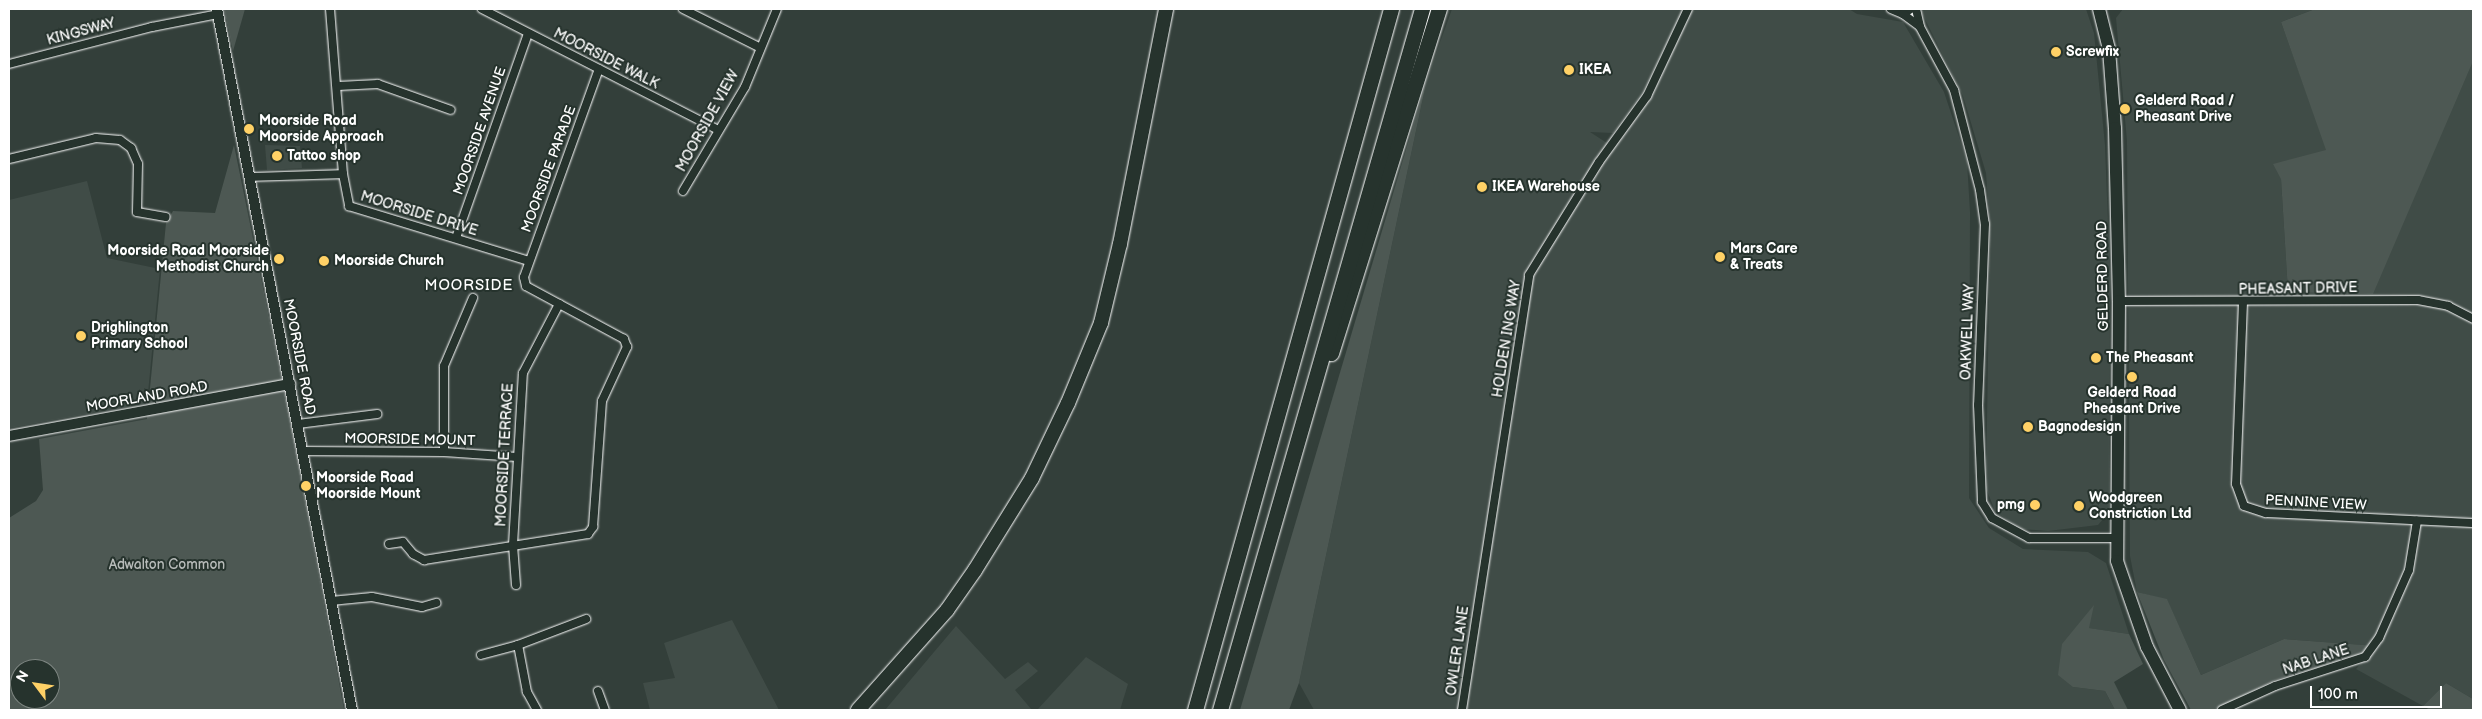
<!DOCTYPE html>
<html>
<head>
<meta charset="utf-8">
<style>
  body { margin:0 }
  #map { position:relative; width:2482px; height:719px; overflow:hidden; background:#333f3a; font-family:"Balsamiq Sans",sans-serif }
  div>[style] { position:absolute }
  .built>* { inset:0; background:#404c47 }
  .green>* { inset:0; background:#4d5853 }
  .roads { filter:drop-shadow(0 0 1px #fff) drop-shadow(0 0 1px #fff) }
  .minor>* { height:8px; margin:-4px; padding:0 4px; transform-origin:4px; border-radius:4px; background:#26332d }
  .tertiary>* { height:10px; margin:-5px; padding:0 5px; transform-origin:5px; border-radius:5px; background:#26332d }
  .primary>* { height:12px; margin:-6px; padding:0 6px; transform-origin:6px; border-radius:6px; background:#26332d }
  .trunk>* { height:14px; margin:-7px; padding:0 7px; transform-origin:7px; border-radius:7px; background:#26332d }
  .motorway>* { height:15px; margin:-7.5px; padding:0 7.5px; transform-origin:7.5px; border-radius:7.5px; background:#26332d }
  .dots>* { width:14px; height:14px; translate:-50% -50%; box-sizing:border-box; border:2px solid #26332d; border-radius:50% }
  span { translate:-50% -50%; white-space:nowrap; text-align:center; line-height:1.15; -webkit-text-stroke:4px #26332d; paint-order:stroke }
  .street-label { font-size:14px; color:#fff }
  .poi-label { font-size:14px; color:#fff; font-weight:700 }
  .left { translate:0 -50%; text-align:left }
  .right { translate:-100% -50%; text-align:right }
  .park-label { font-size:14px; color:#b8bcba }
  .neighbourhood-label { font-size:15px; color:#fff; letter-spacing:1px }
  .frame { position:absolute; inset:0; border:10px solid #fff; pointer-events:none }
  .north { position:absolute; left:10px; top:659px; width:50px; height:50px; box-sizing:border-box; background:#26332d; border:1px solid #7d8581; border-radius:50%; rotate:301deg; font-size:14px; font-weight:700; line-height:20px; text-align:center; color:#fff }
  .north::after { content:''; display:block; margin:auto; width:18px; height:22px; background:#ffd166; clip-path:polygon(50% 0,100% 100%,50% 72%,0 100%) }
  .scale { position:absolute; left:2310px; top:686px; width:132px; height:22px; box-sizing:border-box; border:2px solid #fff; border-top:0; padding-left:6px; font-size:15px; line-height:18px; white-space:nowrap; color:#fff; -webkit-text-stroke:4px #26332d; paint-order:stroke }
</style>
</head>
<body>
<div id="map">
  <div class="built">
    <div style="clip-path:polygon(evenodd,1452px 9px,1849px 9px,1857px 14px,1903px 22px,1944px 92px,1967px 161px,1970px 212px,1969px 498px,1989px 528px,2023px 549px,2088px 552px,2106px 563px,2129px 634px,2088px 628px,2093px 606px,2073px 687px,2105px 691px,2115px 710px,1314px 710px,1299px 683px,1427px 79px,1452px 9px,1679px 18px,1652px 85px,1610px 145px,1590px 132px,1613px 133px,1642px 93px,1679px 18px)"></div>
    <div style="clip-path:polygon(1928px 9px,2086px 9px,2094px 33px,2105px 145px,2110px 276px,2109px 512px,2098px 525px,2048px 531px,2021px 529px,1995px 511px,1986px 488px,1990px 230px,1986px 173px,1963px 96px,1921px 11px)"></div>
    <div style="clip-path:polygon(2123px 9px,2315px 9px,2281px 22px,2327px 150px,2281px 179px,2288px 292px,2473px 61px,2473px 699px,2446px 683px,2423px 706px,2356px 669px,2376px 646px,2284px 639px,2201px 675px,2167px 600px,2137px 592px,2130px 556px,2127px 141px,2116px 18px)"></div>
    <div style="clip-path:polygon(265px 145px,300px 146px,302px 168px,267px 170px)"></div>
    <div style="clip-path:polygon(87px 181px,107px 258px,160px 269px,147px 403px,9px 428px,9px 200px)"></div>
    <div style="clip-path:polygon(732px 620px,779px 710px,650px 710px,643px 683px,675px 678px,664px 643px)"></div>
    <div style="clip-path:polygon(956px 626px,1005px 679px,1028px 662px,1038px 671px,1015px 690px,1032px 710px,885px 710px)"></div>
    <div style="clip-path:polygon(1086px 657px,1128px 684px,1120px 710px,1037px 710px)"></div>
  </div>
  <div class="green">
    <div style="clip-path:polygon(224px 9px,245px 9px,233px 51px)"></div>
    <div style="clip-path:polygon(2315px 9px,2473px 9px,2473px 61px,2373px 294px,2288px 292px,2281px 179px,2273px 164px,2326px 150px,2281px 22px)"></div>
    <div style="clip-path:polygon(1427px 79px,1299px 683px,1289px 710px,1240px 710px)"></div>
    <div style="clip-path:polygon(evenodd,234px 145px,291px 426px,344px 710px,9px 710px,9px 518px,36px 501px,43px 490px,39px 439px,147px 419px,166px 223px,173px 211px,215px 213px,234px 145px,20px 669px,50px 669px,50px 699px,20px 699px,20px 669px)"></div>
    <div style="clip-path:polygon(2137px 592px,2167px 599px,2201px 675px,2284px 639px,2377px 646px,2362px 654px,2275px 680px,2214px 710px,2191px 710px,2164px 660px)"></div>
    <div style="clip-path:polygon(2094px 605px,2089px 628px,2129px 634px,2143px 664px,2114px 682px,2128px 710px,2115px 710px,2105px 691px,2073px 687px,2058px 675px,2062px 644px)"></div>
    <div style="clip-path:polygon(2446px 683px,2473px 699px,2473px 710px,2430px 710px,2423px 706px)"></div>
  </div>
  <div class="roads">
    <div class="minor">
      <div style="left:330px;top:9px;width:166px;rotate:85.5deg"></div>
      <div style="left:343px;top:174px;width:33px;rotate:79deg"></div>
      <div style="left:349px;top:206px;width:188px;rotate:17deg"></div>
      <div style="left:482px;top:9px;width:265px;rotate:27.1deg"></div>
      <div style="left:683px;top:9px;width:85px;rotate:26.6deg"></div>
      <div style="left:1891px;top:9px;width:13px;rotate:23deg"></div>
      <div style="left:1903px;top:14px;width:9px;rotate:-32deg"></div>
      <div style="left:1916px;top:9px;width:18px;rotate:77deg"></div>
      <div style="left:1903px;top:14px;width:21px;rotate:37deg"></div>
      <div style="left:1920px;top:27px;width:72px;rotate:61.6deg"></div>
      <div style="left:1954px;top:90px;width:103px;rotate:75.4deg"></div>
      <div style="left:1980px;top:190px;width:34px;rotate:82deg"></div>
      <div style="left:1985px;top:224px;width:181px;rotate:92.2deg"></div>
      <div style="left:1978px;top:405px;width:97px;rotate:87.6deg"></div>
      <div style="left:1982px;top:502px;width:19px;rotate:58deg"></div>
      <div style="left:1992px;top:518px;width:42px;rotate:28.4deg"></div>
      <div style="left:2029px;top:538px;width:86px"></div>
      <div style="left:9px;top:64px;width:148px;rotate:-14.5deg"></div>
      <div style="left:152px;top:27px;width:67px;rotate:-11.1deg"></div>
      <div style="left:338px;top:86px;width:40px;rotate:-2.9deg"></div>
      <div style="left:378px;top:84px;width:77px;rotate:19.6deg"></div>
      <div style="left:9px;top:159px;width:89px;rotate:-13.6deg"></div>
      <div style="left:96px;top:138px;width:24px;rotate:5deg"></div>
      <div style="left:120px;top:140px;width:14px;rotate:36deg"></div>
      <div style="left:131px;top:148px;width:17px;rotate:66deg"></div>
      <div style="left:138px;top:164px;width:48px;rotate:91.2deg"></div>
      <div style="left:137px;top:212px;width:29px;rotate:10deg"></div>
      <div style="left:250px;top:177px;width:93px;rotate:-1.8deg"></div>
      <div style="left:683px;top:191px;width:121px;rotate:-59.2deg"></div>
      <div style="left:745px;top:87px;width:84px;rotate:-67.7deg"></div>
      <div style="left:456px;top:238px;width:217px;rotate:-70.6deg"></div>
      <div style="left:2119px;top:301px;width:299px;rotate:-0.2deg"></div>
      <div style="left:2418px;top:300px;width:31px;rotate:11deg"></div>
      <div style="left:2448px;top:306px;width:28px;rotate:27deg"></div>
      <div style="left:2243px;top:302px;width:182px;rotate:92.2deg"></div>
      <div style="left:2236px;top:484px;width:23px;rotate:70deg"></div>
      <div style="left:2244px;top:506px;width:23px;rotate:18deg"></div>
      <div style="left:2266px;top:513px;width:207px;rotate:2.8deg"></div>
      <div style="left:298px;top:424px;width:80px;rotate:-7.2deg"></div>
      <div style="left:302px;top:451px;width:142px;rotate:0.4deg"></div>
      <div style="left:444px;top:452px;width:73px;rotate:3.9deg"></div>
      <div style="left:444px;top:452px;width:86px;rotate:-90deg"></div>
      <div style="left:444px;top:366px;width:74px;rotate:-66.9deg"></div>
      <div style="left:389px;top:544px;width:14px;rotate:-8deg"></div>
      <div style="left:403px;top:542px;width:16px;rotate:50deg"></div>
      <div style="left:413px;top:554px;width:13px;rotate:29deg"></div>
      <div style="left:424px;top:560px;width:166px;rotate:-9deg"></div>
      <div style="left:588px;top:534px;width:9px;rotate:-54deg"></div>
      <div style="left:593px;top:527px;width:126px;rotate:-85.9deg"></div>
      <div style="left:602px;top:401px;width:60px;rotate:-65.2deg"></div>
      <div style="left:627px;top:347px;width:9px;rotate:-111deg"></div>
      <div style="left:624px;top:339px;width:111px;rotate:-151.6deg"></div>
      <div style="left:526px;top:286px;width:9px;rotate:-103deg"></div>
      <div style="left:524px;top:277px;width:221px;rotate:-70.2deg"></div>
      <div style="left:516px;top:585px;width:40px;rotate:-94.3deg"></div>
      <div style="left:513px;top:545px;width:172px;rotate:-86.7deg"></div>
      <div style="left:523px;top:373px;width:78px;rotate:-62.4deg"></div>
      <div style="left:331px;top:601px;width:41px;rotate:-5.6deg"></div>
      <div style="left:372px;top:597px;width:51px;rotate:11.3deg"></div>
      <div style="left:422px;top:607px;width:15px;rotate:-16deg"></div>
      <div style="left:481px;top:655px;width:38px;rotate:-15deg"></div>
      <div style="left:598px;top:691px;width:20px;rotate:70deg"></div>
      <div style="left:537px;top:710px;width:21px;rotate:-119deg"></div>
      <div style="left:527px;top:692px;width:48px;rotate:-100.8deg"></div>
      <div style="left:518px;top:645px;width:73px;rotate:-20.9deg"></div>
      <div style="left:1462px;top:710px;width:440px;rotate:-81.2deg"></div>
      <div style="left:1529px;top:275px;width:133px;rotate:-58.2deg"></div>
      <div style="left:1599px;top:162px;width:82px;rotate:-54deg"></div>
      <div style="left:1647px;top:96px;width:96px;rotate:-64.8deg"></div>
      <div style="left:2222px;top:710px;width:58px;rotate:-24.4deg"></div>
      <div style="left:2275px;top:686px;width:95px;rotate:-17.9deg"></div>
      <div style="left:2365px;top:657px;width:24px;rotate:-54deg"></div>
      <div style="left:2379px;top:638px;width:74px;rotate:-66.2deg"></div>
      <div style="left:2409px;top:570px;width:50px;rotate:-80.7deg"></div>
    </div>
    <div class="tertiary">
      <div style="left:217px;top:9px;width:714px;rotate:79.1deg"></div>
      <div style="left:9px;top:436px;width:286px;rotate:-10.5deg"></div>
    </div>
    <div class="primary">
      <div style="left:2099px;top:9px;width:41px;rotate:76deg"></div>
      <div style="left:2109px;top:49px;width:79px;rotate:85.7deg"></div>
      <div style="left:2115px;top:128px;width:173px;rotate:88.7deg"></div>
      <div style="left:2119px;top:301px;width:260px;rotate:90.4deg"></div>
      <div style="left:2117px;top:561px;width:91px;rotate:70.8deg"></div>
      <div style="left:2147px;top:647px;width:71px;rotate:62.4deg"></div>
    </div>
    <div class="trunk">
      <div style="left:858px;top:710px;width:134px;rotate:-48.3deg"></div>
      <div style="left:947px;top:610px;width:49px;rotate:-55deg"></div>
      <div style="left:975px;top:570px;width:108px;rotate:-58.2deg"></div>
      <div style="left:1032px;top:478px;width:83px;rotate:-64.4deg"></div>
      <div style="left:1068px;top:403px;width:87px;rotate:-67.6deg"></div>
      <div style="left:1101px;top:323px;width:81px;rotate:-76.5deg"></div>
      <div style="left:1120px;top:244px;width:239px;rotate:-78.9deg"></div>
    </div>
    <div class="motorway">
      <div style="left:1331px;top:353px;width:361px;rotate:-72.6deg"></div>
      <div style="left:1195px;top:710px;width:728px;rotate:-74.38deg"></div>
      <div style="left:1220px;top:710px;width:730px;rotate:-73.93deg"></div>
    </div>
  </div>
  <div class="dots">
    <div style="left:2056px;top:52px;background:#ffd166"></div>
    <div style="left:1569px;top:70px;background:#ffd166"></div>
    <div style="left:2125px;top:109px;background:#ffd166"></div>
    <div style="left:249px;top:129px;background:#ffd166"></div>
    <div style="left:277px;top:156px;background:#ffd166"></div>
    <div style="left:1482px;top:187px;background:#ffd166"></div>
    <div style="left:1720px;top:257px;background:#ffd166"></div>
    <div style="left:279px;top:259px;background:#ffd166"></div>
    <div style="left:324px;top:261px;background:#ffd166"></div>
    <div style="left:81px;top:336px;background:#ffd166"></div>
    <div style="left:2096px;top:358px;background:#ffd166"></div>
    <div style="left:2132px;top:377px;background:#ffd166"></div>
    <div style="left:2028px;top:427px;background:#ffd166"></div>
    <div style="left:306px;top:486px;background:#ffd166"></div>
    <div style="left:2035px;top:505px;background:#ffd166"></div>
    <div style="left:2079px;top:506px;background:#ffd166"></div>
  </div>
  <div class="street-label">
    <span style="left:81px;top:32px;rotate:-15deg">KINGSWAY</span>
    <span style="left:606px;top:59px;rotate:27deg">MOORSIDE WALK</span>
    <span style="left:708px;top:121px;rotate:-61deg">MOORSIDE VIEW</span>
    <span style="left:480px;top:131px;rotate:-71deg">MOORSIDE AVENUE</span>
    <span style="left:549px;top:169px;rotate:-70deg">MOORSIDE PARADE</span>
    <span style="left:419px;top:214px;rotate:17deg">MOORSIDE DRIVE</span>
    <span style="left:2103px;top:276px;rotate:-91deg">GELDERD ROAD</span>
    <span style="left:2298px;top:289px;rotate:-1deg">PHEASANT DRIVE</span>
    <span style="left:1968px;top:332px;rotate:-88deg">OAKWELL WAY</span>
    <span style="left:1507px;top:339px;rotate:-81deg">HOLDEN ING WAY</span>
    <span style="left:299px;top:357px;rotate:79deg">MOORSIDE ROAD</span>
    <span style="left:147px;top:397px;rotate:-10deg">MOORLAND ROAD</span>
    <span style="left:410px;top:440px;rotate:1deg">MOORSIDE MOUNT</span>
    <span style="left:505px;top:455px;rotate:-87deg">MOORSIDE TERRACE</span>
    <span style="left:2316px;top:503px;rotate:3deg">PENNINE VIEW</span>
    <span style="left:1458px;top:651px;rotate:-82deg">OWLER LANE</span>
    <span style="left:2316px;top:660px;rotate:-18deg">NAB LANE</span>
  </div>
  <div class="poi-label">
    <span class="left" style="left:2066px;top:52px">Screwfix</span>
    <span class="left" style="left:1579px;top:70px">IKEA</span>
    <span class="left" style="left:2135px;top:109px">Gelderd Road /<br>Pheasant Drive</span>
    <span class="left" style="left:259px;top:129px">Moorside Road<br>Moorside Approach</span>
    <span class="left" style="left:287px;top:156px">Tattoo shop</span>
    <span class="left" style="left:1492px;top:187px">IKEA Warehouse</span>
    <span class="left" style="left:1730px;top:257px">Mars Care<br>&amp; Treats</span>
    <span class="right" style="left:269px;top:259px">Moorside Road Moorside<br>Methodist Church</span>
    <span class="left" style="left:334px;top:261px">Moorside Church</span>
    <span class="left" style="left:91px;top:336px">Drighlington<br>Primary School</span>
    <span class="left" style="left:2106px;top:358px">The Pheasant</span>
    <span style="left:2132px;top:401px">Gelderd Road<br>Pheasant Drive</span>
    <span class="left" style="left:2038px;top:427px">Bagnodesign</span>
    <span class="left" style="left:316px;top:486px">Moorside Road<br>Moorside Mount</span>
    <span class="left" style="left:2089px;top:506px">Woodgreen<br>Constriction Ltd</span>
    <span class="right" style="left:2025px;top:505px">pmg</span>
  </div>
  <div class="park-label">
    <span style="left:167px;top:565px">Adwalton Common</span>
  </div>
  <div class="neighbourhood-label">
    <span style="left:469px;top:286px">MOORSIDE</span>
  </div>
  <div class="frame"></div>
  <div class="north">N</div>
  <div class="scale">100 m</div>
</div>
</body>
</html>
